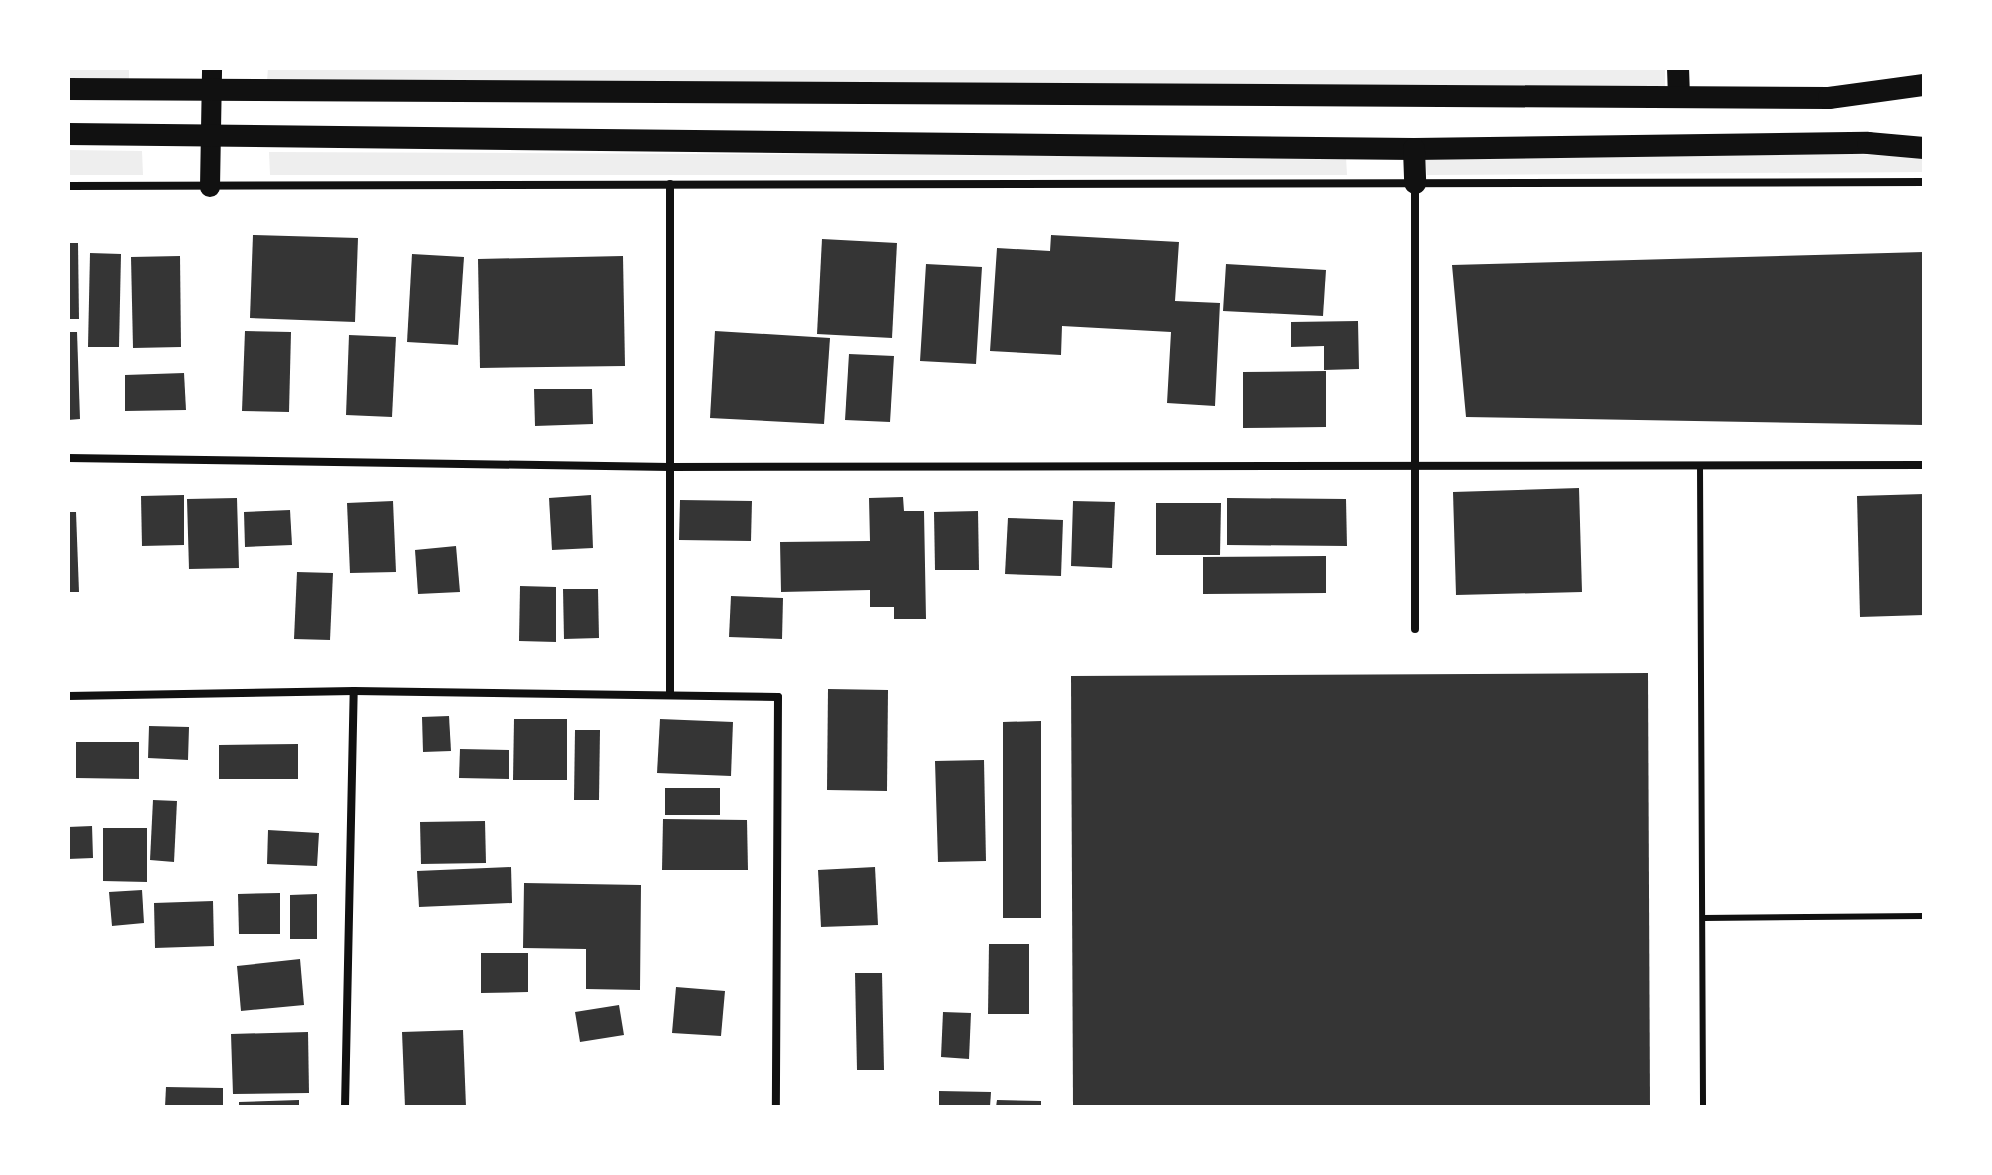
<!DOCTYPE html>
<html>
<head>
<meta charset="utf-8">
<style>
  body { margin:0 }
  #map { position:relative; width:1992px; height:1175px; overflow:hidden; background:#fff; font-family:Poppins,sans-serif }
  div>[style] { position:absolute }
  .green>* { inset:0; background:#eee }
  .building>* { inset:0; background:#353535 }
  .service>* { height:6px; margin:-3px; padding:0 3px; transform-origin:3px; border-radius:3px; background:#111 }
  .minor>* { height:8px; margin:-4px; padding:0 4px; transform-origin:4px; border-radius:4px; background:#111 }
  .primary>* { height:20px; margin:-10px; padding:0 10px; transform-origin:10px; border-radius:10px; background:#111 }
  .trunk>* { height:22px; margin:-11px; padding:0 11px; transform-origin:11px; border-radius:11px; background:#111 }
  span { translate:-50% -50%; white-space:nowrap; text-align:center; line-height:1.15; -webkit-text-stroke:8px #fff; paint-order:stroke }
  .frame { position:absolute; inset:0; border:70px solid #fff; pointer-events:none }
</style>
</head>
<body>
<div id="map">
  <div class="green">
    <div style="clip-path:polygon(68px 68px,129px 68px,129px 79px,68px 78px)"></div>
    <div style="clip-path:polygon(268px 68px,1498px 68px,1665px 70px,1665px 87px,267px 81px)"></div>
    <div style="clip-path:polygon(68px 150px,142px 151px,143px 175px,68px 175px)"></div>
    <div style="clip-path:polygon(269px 152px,1346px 157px,1347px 175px,270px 175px)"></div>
    <div style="clip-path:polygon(1839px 153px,1924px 158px,1924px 172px,1427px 175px,1425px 159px)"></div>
  </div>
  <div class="building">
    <div style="clip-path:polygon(253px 235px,358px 238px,355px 322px,250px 318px)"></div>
    <div style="clip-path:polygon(1051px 235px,1179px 242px,1175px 301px,1220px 303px,1215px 406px,1167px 403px,1171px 332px,1062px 326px,1061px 355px,990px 351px,997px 248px,1050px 251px)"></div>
    <div style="clip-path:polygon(822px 239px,897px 243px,892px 338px,817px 334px)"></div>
    <div style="clip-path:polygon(68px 243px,78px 243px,79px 319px,68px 319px)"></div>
    <div style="clip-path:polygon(1924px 252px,1924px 425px,1466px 417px,1452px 265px)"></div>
    <div style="clip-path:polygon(90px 253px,121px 254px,119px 347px,88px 347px)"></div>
    <div style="clip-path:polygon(412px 254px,464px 257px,458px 345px,407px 342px)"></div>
    <div style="clip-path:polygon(180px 256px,181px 347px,133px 348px,131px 257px)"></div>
    <div style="clip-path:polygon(623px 256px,625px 366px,480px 368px,478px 259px)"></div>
    <div style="clip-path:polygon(926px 264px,982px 267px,976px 364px,920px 361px)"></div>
    <div style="clip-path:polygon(1226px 264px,1326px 270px,1323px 316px,1223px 311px)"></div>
    <div style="clip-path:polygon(1358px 321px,1359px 369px,1324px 370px,1324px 346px,1291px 347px,1291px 322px)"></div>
    <div style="clip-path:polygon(245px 331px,291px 332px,289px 412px,242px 411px)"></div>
    <div style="clip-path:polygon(715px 331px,830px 338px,824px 424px,710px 418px)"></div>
    <div style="clip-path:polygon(68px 332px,77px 332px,80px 419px,68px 420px)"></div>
    <div style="clip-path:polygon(349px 335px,396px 337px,392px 417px,346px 415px)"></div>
    <div style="clip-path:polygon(849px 354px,894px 356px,890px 422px,845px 420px)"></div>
    <div style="clip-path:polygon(1326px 371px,1326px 427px,1243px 428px,1243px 372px)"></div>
    <div style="clip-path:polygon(184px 373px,186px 410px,125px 411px,125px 375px)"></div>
    <div style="clip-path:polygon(534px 389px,592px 389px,593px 424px,535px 426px)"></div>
    <div style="clip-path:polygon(1579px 488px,1582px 592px,1456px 595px,1453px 492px)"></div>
    <div style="clip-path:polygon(1924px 494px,1924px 615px,1860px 617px,1857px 496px)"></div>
    <div style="clip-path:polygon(184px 495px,184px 545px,142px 546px,141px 496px)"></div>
    <div style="clip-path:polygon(591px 495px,593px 548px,552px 550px,549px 498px)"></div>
    <div style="clip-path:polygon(903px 497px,904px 511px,924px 511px,926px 619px,894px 619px,894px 607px,870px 607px,870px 590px,781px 592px,780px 542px,870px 541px,869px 498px)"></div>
    <div style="clip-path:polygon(237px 498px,239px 568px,189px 569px,187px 499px)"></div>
    <div style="clip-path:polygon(1227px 498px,1346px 499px,1347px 546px,1227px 545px)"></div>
    <div style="clip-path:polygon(680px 500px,752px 501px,751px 541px,679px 540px)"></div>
    <div style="clip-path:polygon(393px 501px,396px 572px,350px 573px,347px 503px)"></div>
    <div style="clip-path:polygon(1073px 501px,1115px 502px,1112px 568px,1071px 566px)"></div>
    <div style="clip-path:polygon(1156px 503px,1221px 503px,1220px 555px,1156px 555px)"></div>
    <div style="clip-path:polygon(290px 510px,292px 545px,245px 547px,244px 512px)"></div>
    <div style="clip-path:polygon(978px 511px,979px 570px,935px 570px,934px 512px)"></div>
    <div style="clip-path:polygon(68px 512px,76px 512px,79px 592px,68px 592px)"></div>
    <div style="clip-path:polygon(1008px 518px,1063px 520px,1061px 576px,1005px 574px)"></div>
    <div style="clip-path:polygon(456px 546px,460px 592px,418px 594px,415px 550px)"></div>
    <div style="clip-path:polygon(1326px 556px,1326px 593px,1203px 594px,1203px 557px)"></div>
    <div style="clip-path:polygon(297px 572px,333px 573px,330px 640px,294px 639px)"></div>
    <div style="clip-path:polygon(520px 586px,556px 587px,556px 642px,519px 641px)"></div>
    <div style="clip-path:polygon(563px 589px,598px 589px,599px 638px,564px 639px)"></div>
    <div style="clip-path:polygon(731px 596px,783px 598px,782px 639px,729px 637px)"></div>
    <div style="clip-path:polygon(1648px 673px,1650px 1107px,1073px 1107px,1071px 676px)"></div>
    <div style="clip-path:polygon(828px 689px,888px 690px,887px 791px,827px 790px)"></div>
    <div style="clip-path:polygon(449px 716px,451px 751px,423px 752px,422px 717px)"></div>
    <div style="clip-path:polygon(514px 719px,567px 719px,567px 780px,513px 780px)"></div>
    <div style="clip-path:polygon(660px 719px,733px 722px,731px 776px,657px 773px)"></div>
    <div style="clip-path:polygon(1041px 721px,1041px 918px,1003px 918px,1003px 722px)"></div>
    <div style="clip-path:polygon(149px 726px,189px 727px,188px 760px,148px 758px)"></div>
    <div style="clip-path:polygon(575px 730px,600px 730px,599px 800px,574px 800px)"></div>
    <div style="clip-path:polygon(76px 742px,139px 742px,139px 779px,76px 778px)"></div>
    <div style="clip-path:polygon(298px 744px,298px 779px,219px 779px,219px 745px)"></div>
    <div style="clip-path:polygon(460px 749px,509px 750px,509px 779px,459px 778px)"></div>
    <div style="clip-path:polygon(984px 760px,986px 861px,938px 862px,935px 761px)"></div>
    <div style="clip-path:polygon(665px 788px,720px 788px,720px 815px,665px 815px)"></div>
    <div style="clip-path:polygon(153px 800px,177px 801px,174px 862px,150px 860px)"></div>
    <div style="clip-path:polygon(663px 819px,747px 820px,748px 870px,662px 870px)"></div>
    <div style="clip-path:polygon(485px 821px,486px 863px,421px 864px,420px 822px)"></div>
    <div style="clip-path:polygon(92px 826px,93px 858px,68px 859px,68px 827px)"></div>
    <div style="clip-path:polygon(103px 828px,147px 828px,147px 882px,103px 881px)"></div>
    <div style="clip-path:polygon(268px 830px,319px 833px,317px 866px,267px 864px)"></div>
    <div style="clip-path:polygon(511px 867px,512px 903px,419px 907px,417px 871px)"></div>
    <div style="clip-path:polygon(875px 867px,878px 925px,821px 927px,818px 870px)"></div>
    <div style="clip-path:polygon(524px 883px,641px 885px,640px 990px,586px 989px,586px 949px,523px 948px)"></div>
    <div style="clip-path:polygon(142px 890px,144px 923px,112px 926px,109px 892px)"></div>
    <div style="clip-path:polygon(280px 893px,280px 934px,239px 934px,238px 894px)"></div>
    <div style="clip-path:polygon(317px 894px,317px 939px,290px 939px,290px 895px)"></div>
    <div style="clip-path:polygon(213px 901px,214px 946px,155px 948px,154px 903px)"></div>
    <div style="clip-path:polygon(989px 944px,1029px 944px,1029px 1014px,988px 1014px)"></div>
    <div style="clip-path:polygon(481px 953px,528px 953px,528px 992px,481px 993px)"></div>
    <div style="clip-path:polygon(300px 959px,304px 1005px,241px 1011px,237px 966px)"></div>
    <div style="clip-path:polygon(855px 973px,882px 973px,884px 1070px,857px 1070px)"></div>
    <div style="clip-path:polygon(676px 987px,725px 991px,721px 1036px,672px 1033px)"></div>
    <div style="clip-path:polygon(619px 1005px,624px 1035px,580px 1042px,575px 1012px)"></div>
    <div style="clip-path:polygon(943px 1012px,971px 1013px,969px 1059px,941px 1057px)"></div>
    <div style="clip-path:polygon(463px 1030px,466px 1107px,405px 1107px,402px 1032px)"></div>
    <div style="clip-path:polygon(308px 1032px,309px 1093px,233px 1094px,231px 1034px)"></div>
    <div style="clip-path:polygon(166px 1087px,223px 1088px,223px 1107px,165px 1107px)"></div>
    <div style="clip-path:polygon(939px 1091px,991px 1092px,990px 1107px,939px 1107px)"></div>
    <div style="clip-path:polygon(299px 1100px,299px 1107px,239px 1107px,239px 1102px)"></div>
    <div style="clip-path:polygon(997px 1100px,1041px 1101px,1041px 1107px,996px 1107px)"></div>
  </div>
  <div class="service">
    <div style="left:1700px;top:465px;width:642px;rotate:89.73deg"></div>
    <div style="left:1703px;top:918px;width:221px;rotate:-0.5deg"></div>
  </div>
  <div class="minor">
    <div style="left:670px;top:184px;width:509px;rotate:90deg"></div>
    <div style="left:68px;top:186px;width:1856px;rotate:-0.12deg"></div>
    <div style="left:68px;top:458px;width:602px;rotate:0.86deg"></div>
    <div style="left:670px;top:467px;width:1254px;rotate:-0.09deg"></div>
    <div style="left:1415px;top:629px;width:443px;rotate:-90deg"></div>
    <div style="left:68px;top:696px;width:286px;rotate:-1deg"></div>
    <div style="left:354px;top:691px;width:424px;rotate:0.8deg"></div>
    <div style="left:778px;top:697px;width:410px;rotate:90.3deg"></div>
    <div style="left:345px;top:1107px;width:416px;rotate:-88.8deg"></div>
  </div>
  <div class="primary">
    <div style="left:210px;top:187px;width:119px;rotate:-89deg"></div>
  </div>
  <div class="trunk">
    <div style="left:1678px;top:68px;width:29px;rotate:88deg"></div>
    <div style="left:68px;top:89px;width:1761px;rotate:0.29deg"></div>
    <div style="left:1829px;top:98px;width:96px;rotate:-7.8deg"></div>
    <div style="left:68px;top:134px;width:1346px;rotate:0.64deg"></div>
    <div style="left:1414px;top:149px;width:454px;rotate:-0.8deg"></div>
    <div style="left:1868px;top:143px;width:56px;rotate:5.1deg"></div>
    <div style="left:1414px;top:149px;width:34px;rotate:88deg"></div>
  </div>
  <div class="frame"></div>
</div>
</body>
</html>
